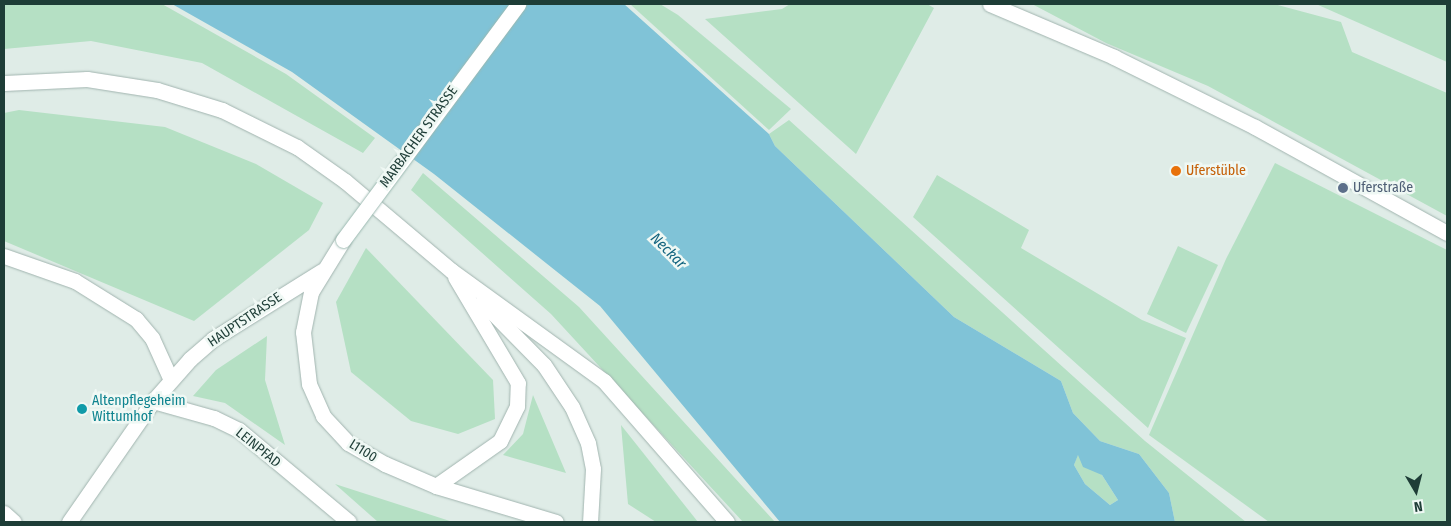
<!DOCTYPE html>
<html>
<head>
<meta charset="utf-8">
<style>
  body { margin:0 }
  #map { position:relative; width:1451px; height:526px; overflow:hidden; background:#dfece7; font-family:"Fira Sans Condensed",sans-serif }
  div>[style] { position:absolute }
  .green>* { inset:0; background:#b5e0c4 }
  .water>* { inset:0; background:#80c3d7 }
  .roads { filter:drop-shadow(0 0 1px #a1b4af) drop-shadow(0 0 1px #a1b4af) }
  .street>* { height:15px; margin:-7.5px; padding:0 7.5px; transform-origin:7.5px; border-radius:7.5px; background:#fff }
  .secondary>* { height:15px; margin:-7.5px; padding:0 7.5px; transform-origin:7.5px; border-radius:7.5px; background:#fff }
  .bridges { filter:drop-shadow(0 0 1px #9cb9b1) drop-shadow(0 0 1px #9cb9b1) }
  .secondary-bridge>* { height:15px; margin:-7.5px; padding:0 7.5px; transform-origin:7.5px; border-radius:7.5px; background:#fff }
  .dots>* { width:14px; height:14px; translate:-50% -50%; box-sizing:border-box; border:2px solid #eff8f4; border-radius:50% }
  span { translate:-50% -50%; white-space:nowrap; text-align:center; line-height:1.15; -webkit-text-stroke:5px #eff8f4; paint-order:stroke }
  .street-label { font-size:14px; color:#1e3d37 }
  .food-label { font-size:14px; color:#c56008 }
  .left { translate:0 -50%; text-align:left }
  .service-label { font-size:14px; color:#4e5e75 }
  .culture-label { font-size:14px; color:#0d838f }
  .water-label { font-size:15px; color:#12647f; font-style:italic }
  .frame { position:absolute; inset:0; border:5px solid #1e3d37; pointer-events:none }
  .north { position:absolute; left:1391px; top:466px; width:50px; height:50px; -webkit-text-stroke:4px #eff8f4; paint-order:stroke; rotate:172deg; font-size:14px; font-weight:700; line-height:20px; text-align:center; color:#1e3d37 }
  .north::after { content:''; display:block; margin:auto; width:18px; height:22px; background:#1e3d37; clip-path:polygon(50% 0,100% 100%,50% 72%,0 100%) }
</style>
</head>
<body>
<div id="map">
  <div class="green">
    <div style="clip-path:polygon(4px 4px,162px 4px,286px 74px,375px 138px,363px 153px,202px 63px,91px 41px,4px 49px)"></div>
    <div style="clip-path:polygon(630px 4px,660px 4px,678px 15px,791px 109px,769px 130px)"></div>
    <div style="clip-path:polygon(790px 4px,927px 4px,934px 8px,856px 154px,705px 19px,782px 9px)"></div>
    <div style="clip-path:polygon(1032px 4px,1274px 4px,1341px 22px,1352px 52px,1447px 93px,1447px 216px,1208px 86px,1106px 43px)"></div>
    <div style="clip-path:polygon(1316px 4px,1447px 4px,1447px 62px)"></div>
    <div style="clip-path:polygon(19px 110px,165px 127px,256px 164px,323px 203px,309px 230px,194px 321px,4px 241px,4px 113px)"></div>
    <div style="clip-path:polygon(789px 120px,1145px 441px,1246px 522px,1175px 522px,1169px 493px,1139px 454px,1100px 441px,1073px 413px,1061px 381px,954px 317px,775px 146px,769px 134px)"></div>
    <div style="clip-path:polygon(1275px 163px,1447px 250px,1447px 522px,1269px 522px,1149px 435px,1226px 259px)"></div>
    <div style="clip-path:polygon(423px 173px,579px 307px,775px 522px,743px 522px,551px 314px,411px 190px)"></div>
    <div style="clip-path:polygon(937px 175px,1029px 230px,1021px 248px,1142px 320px,1186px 338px,1148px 428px,913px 217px)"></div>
    <div style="clip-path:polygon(1178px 246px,1218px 265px,1186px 333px,1147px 314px)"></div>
    <div style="clip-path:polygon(366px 248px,493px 380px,495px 419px,458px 434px,411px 421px,351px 372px,336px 302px)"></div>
    <div style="clip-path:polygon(267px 336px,265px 380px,285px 445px,225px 403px,193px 396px,216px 370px)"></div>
    <div style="clip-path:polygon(533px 395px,566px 473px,503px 455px,523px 434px)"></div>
    <div style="clip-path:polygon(621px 425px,698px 522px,656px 522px,628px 504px)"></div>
    <div style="clip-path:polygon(1078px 454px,1102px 475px,1118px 500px,1110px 505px,1085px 484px,1074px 465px)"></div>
    <div style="clip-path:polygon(335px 484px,453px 522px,378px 522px)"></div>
  </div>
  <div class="water">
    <div style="clip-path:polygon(evenodd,172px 4px,624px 4px,769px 134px,775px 146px,954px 317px,1061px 381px,1073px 413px,1100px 441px,1139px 454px,1169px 493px,1175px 522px,780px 522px,600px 306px,434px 174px,292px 72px,172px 4px,1078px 455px,1083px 467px,1102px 475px,1118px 500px,1110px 505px,1085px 484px,1074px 465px,1078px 455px)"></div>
  </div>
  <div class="roads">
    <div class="street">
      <div style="left:4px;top:513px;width:13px;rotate:42deg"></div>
    </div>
    <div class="secondary">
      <div style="left:990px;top:4px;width:135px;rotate:23.1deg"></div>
      <div style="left:1114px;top:57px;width:157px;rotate:26.4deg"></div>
      <div style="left:1255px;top:127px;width:219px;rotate:28.9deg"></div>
      <div style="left:4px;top:83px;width:83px;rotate:-2.8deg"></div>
      <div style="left:87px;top:79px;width:71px;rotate:8.9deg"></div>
      <div style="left:157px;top:90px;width:68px;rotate:17.1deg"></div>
      <div style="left:222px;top:110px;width:84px;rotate:26.3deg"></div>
      <div style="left:297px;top:147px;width:59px;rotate:35.3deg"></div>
      <div style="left:345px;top:181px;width:140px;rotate:40.1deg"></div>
      <div style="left:452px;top:271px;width:188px;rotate:35.9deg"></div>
      <div style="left:604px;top:381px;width:187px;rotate:48.9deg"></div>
      <div style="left:343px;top:240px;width:61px;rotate:121.6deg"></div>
      <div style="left:311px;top:292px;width:41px;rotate:101.3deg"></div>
      <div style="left:303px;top:332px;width:52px;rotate:83.4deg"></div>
      <div style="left:309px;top:384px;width:35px;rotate:66deg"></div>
      <div style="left:323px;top:416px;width:37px;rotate:47deg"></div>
      <div style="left:348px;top:443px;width:43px;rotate:29.6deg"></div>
      <div style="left:385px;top:464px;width:56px;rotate:23.3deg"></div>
      <div style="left:436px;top:486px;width:125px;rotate:16.7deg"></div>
      <div style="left:4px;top:256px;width:75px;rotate:19.4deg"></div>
      <div style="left:75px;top:281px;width:72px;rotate:31.9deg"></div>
      <div style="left:136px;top:319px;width:25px;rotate:50deg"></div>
      <div style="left:152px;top:338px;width:46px;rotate:65.7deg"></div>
      <div style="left:482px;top:302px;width:88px;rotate:45.5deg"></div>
      <div style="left:544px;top:365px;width:50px;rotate:56.3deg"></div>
      <div style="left:572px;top:407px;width:39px;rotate:66deg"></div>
      <div style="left:588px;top:443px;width:26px;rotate:79deg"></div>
      <div style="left:593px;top:469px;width:53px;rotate:93.2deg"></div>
      <div style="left:153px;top:401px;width:63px;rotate:15.6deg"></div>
      <div style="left:214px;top:418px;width:28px;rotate:26deg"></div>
      <div style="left:239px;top:430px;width:143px;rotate:39.9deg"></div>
      <div style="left:436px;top:486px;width:78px;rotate:-35.1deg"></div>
      <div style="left:500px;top:441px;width:39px;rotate:-64deg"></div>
      <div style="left:517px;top:406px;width:23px;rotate:-88deg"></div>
      <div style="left:518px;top:383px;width:123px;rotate:-120.7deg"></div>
      <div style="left:69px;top:522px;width:147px;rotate:-55.2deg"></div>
      <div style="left:153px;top:401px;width:56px;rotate:-48.6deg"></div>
      <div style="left:190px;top:359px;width:30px;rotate:-41deg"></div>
      <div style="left:213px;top:339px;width:128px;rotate:-32deg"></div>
    </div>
  </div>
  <div class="bridges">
    <div class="secondary-bridge">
      <div style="left:343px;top:240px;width:294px;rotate:-53.4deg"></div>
    </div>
  </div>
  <div class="dots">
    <div style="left:1176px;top:171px;background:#e8710a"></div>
    <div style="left:1343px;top:188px;background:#5c6f8a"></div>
    <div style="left:82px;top:409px;background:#0f9aa8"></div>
  </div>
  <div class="street-label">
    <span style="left:419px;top:137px;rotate:-54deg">MARBACHER STRASSE</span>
    <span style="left:245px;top:320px;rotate:-34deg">HAUPTSTRASSE</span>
    <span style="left:258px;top:448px;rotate:39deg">LEINPFAD</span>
    <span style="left:363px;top:451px;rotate:32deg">L1100</span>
  </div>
  <div class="food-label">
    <span class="left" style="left:1186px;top:171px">Uferstüble</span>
  </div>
  <div class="service-label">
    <span class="left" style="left:1353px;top:188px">Uferstraße</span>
  </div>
  <div class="culture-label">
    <span class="left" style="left:92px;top:409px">Altenpflegeheim<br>Wittumhof</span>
  </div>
  <div class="water-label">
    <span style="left:668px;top:251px;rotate:45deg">Neckar</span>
  </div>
  <div class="frame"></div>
  <div class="north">N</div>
</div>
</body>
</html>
